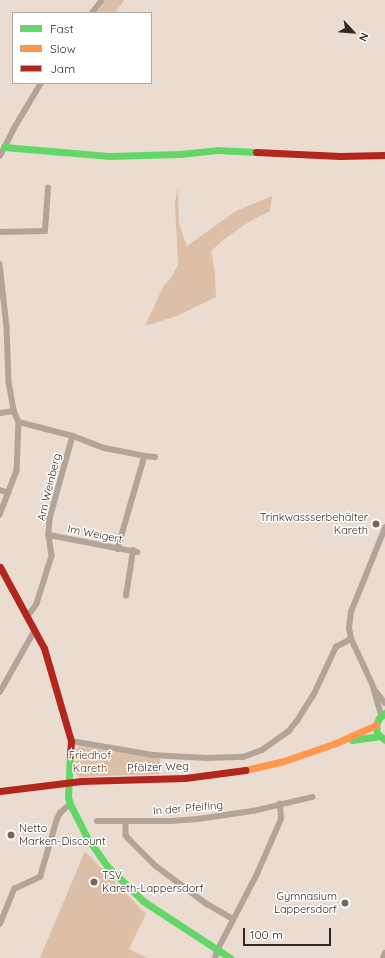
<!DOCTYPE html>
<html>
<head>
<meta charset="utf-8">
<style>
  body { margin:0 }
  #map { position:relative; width:385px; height:958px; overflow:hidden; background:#ebdcd1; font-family:Quicksand,sans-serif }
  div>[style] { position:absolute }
  .green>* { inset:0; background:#ddbfa8 }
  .street>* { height:5.5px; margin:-2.75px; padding:0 2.75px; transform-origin:2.75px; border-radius:2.75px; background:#b3a499 }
  .fast>* { height:7px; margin:-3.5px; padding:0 3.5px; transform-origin:3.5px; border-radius:3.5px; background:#63d668 }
  .slow>* { height:7px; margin:-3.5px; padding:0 3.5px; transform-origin:3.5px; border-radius:3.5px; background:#ff974d }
  .jam>* { height:7px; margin:-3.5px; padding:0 3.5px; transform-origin:3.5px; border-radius:3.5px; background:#b3261e }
  .dots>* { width:11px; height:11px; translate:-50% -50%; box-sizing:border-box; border:2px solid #fff; border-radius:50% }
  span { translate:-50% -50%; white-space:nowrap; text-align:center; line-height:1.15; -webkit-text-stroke:3px #fff; paint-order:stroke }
  .street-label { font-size:11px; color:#322820 }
  .poi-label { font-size:11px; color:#322820 }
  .right { translate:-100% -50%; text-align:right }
  .left { translate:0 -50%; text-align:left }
  .park-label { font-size:11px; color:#5a3413 }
  .legend { position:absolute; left:12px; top:12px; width:140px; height:72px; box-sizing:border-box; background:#fff; border:1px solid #ada9a6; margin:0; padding:5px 7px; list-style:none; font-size:12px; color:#322820 }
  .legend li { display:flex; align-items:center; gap:8px; height:20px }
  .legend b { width:20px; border:1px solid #ada9a6 }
  .north { position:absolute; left:333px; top:12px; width:40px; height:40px; -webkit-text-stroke:3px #fff; paint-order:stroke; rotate:116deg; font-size:11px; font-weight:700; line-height:16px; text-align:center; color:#322820 }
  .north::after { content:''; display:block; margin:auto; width:14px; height:18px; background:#322820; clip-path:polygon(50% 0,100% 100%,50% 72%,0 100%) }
  .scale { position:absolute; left:243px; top:928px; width:88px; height:18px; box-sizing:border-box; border:2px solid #322820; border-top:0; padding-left:5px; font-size:12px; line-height:14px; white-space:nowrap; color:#322820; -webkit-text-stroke:3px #fff; paint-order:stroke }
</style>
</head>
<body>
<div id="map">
  <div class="green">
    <div style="clip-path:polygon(106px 0,124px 0,115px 13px,97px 13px)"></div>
    <div style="clip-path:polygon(178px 190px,179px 224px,187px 246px,236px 211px,272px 196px,270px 211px,247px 223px,222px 241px,211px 251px,215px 273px,216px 297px,177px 316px,145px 326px,163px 287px,170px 279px,178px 265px,175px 203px,177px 191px)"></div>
    <div style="clip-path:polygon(79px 746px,160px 759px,159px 774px,79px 777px,74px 772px,75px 750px)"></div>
    <div style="clip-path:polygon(85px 851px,146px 914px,129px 949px,147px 958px,40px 958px)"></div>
  </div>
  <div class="street">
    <div style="left:92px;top:13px;width:16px;rotate:-52deg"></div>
    <div style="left:0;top:156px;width:29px;rotate:-63deg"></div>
    <div style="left:13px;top:130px;width:55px;rotate:-59.2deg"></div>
    <div style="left:0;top:232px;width:45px;rotate:-1.3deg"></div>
    <div style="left:45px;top:231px;width:43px;rotate:-86deg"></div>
    <div style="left:0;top:264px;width:63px;rotate:83.7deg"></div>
    <div style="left:7px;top:327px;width:55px;rotate:87.9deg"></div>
    <div style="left:9px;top:382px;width:29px;rotate:80deg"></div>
    <div style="left:14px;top:411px;width:12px;rotate:66deg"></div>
    <div style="left:19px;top:422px;width:49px;rotate:92.3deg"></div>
    <div style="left:17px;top:471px;width:47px;rotate:111.1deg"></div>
    <div style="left:0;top:413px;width:14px;rotate:-8deg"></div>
    <div style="left:19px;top:422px;width:56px;rotate:14.5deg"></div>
    <div style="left:73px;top:436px;width:86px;rotate:105.5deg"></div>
    <div style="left:50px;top:519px;width:16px;rotate:94deg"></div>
    <div style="left:49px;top:535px;width:21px;rotate:82deg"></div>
    <div style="left:52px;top:556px;width:50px;rotate:107.4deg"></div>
    <div style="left:37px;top:604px;width:16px;rotate:125deg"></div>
    <div style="left:73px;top:436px;width:34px;rotate:21deg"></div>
    <div style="left:105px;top:448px;width:41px;rotate:11.3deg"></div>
    <div style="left:145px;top:456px;width:97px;rotate:106.2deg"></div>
    <div style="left:145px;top:456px;width:10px;rotate:6deg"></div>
    <div style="left:0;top:490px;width:9px;rotate:18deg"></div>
    <div style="left:49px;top:535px;width:90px;rotate:10.9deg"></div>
    <div style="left:126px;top:596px;width:46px;rotate:-81.2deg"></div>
    <div style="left:375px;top:690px;width:16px;rotate:52deg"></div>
    <div style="left:0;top:692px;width:71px;rotate:-60.6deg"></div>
    <div style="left:381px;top:715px;width:32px;rotate:-106deg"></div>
    <div style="left:372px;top:684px;width:50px;rotate:-115deg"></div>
    <div style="left:351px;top:639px;width:11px;rotate:-100deg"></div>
    <div style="left:349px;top:628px;width:16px;rotate:-83deg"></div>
    <div style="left:351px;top:612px;width:91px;rotate:-68deg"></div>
    <div style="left:71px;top:741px;width:83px;rotate:9.7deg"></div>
    <div style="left:153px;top:755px;width:54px;rotate:3.2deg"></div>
    <div style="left:207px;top:758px;width:36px;rotate:-2deg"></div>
    <div style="left:243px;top:757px;width:20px;rotate:-20deg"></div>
    <div style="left:262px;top:750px;width:32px;rotate:-35deg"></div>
    <div style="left:288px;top:732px;width:14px;rotate:-51deg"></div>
    <div style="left:297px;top:721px;width:32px;rotate:-58deg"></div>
    <div style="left:314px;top:694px;width:52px;rotate:-64.9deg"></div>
    <div style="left:336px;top:647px;width:17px;rotate:-28deg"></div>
    <div style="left:97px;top:821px;width:74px"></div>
    <div style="left:171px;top:821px;width:27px;rotate:-4deg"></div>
    <div style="left:198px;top:819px;width:56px;rotate:-8.3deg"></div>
    <div style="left:253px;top:811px;width:61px;rotate:-13.3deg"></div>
    <div style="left:126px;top:821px;width:14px;rotate:90deg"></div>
    <div style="left:126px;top:835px;width:4px;rotate:56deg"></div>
    <div style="left:128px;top:838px;width:40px;rotate:45deg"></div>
    <div style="left:156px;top:866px;width:64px;rotate:36.7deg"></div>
    <div style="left:207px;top:904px;width:30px;rotate:30deg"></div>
    <div style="left:0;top:924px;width:38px;rotate:-68deg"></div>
    <div style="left:14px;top:889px;width:29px;rotate:-25deg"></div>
    <div style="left:40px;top:877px;width:60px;rotate:-73.7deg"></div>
    <div style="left:57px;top:819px;width:7px;rotate:-63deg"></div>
    <div style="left:60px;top:813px;width:13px;rotate:-42deg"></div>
    <div style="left:215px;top:958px;width:9px;rotate:-72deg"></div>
    <div style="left:218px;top:949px;width:85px;rotate:-62.5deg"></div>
    <div style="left:257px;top:874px;width:60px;rotate:-66.4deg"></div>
    <div style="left:281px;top:819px;width:15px;rotate:-94deg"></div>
    <div style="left:383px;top:958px;width:5px;rotate:-68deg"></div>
  </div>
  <div class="fast">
    <div style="left:4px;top:147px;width:104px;rotate:4.9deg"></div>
    <div style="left:108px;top:156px;width:72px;rotate:-1.6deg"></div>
    <div style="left:180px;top:154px;width:37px;rotate:-6deg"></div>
    <div style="left:217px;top:150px;width:39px;rotate:3deg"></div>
    <div style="left:385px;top:713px;width:8px;rotate:140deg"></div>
    <div style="left:379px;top:718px;width:8px;rotate:113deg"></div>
    <div style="left:376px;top:725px;width:8px;rotate:83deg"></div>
    <div style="left:377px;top:733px;width:11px;rotate:41deg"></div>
    <div style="left:352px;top:740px;width:27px;rotate:-8deg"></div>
    <div style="left:70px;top:755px;width:42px;rotate:92.7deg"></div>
    <div style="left:68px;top:797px;width:7px;rotate:74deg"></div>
    <div style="left:70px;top:804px;width:36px;rotate:63deg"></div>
    <div style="left:86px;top:836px;width:37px;rotate:55deg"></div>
    <div style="left:107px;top:866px;width:50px;rotate:44.2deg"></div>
    <div style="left:143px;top:901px;width:104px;rotate:33.2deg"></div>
  </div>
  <div class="slow">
    <div style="left:245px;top:770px;width:40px;rotate:-13deg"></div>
    <div style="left:284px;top:761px;width:55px;rotate:-19.1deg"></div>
    <div style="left:336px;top:743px;width:44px;rotate:-24.2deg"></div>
  </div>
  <div class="jam">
    <div style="left:256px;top:152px;width:84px;rotate:2.7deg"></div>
    <div style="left:340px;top:156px;width:45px;rotate:-1.3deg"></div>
    <div style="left:0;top:567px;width:92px;rotate:61.5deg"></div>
    <div style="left:44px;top:648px;width:97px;rotate:73.8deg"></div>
    <div style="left:71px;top:741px;width:14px;rotate:94deg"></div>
    <div style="left:0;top:791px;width:82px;rotate:-7deg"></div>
    <div style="left:81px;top:781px;width:104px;rotate:-1.7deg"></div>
    <div style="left:185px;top:778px;width:61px;rotate:-7.6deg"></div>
  </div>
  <div class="dots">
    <div style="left:376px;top:524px;background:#73675e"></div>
    <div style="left:11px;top:835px;background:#73675e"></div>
    <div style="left:94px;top:882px;background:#73675e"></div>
    <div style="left:345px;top:903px;background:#73675e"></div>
  </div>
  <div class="street-label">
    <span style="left:49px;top:487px;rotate:-76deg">Am Weinberg</span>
    <span style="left:95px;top:534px;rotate:11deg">Im Weigert</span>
    <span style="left:158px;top:767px;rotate:-2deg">Pfälzer Weg</span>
    <span style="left:188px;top:808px;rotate:-5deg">In der Pfeifing</span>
  </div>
  <div class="poi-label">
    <span class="right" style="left:368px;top:524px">Trinkwassserbehälter<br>Kareth</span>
    <span class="left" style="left:19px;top:835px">Netto<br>Marken-Discount</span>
    <span class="left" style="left:102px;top:882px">TSV<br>Kareth-Lappersdorf</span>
    <span class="right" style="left:337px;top:903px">Gymnasium<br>Lappersdorf</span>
  </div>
  <div class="park-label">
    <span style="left:90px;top:762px">Friedhof<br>Kareth</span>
  </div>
  <ul class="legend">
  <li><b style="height:5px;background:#63d668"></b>Fast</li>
  <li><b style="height:5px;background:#ff974d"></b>Slow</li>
  <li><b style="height:5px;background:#b3261e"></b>Jam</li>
  </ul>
  <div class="north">N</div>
  <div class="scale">100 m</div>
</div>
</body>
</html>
